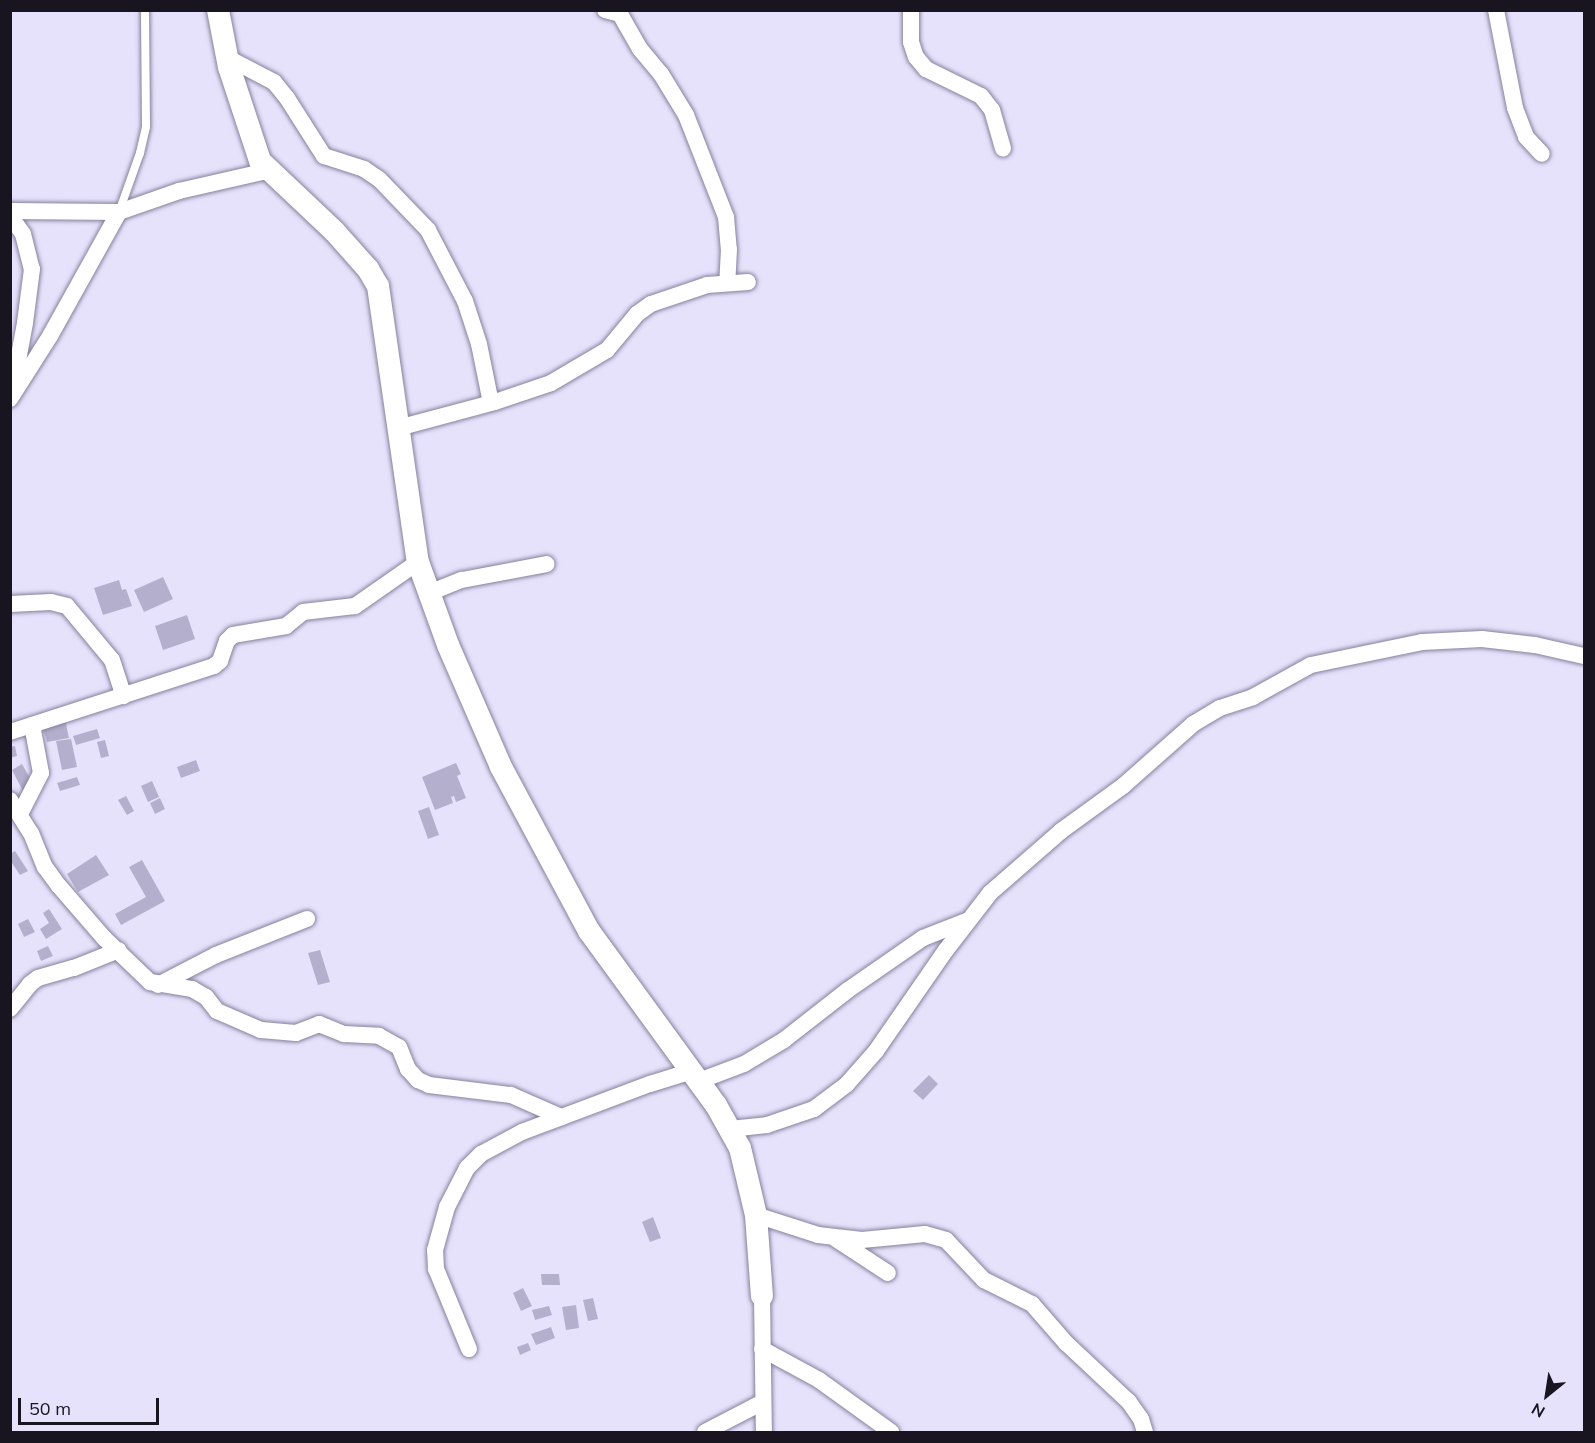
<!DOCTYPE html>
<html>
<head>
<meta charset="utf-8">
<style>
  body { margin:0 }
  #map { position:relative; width:1595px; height:1443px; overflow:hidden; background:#e7e2fc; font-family:Mulish,sans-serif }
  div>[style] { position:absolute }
  .building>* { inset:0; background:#b5afce }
  .roads { filter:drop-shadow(0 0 2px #86809d) drop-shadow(0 0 2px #86809d) }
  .lane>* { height:8px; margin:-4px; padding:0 4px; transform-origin:4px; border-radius:4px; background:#fff }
  .street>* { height:16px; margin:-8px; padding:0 8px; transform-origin:8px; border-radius:8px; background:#fff }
  .secondary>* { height:22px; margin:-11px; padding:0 11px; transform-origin:11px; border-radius:11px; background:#fff }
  span { translate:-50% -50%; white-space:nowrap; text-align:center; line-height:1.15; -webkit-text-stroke:5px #e7e2fc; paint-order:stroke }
  .frame { position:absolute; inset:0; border:12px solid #181520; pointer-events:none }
  .north { position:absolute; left:1517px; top:1365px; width:60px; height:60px; -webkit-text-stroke:4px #e7e2fc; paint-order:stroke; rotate:210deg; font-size:16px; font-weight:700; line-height:24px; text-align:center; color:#181520 }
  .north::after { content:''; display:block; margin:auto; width:21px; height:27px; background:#181520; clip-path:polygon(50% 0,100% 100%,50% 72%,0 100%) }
  .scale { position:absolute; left:18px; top:1398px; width:141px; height:27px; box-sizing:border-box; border:3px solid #181520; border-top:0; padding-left:8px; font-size:18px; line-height:21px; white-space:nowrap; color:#181520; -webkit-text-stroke:4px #e7e2fc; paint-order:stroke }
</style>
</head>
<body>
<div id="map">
  <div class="building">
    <div style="clip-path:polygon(163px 577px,173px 599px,144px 612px,134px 590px)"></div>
    <div style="clip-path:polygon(119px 580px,122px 590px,126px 589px,132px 606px,103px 615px,94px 588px)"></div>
    <div style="clip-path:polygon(187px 615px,195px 639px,163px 650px,155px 626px)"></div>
    <div style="clip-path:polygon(65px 719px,69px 738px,47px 742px,42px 724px)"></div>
    <div style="clip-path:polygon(97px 729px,100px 738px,76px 745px,73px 736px)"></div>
    <div style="clip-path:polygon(71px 739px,77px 767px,62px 770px,56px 741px)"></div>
    <div style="clip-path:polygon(105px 740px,109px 756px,101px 758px,97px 742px)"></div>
    <div style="clip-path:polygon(15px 746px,17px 756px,10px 758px,10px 747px)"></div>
    <div style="clip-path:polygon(196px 760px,200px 771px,181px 778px,177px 767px)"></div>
    <div style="clip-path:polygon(456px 763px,461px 774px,457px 776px,466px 798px,456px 802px,454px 796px,451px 797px,453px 803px,435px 810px,422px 777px)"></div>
    <div style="clip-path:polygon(22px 764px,35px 787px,24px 793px,12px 770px)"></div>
    <div style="clip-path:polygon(77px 777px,80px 785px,60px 791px,57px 783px)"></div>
    <div style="clip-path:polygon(152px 781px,159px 797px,148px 802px,141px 786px)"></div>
    <div style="clip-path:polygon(126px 796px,134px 811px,127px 815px,118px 800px)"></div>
    <div style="clip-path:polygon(160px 798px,165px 809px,155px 814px,150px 803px)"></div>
    <div style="clip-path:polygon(429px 807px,439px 835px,428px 839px,418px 811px)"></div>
    <div style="clip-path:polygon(15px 851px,28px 871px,20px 875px,10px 860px,10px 854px)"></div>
    <div style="clip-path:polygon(96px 855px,109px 875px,78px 892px,67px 874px)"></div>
    <div style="clip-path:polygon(142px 860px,165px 901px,121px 925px,115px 914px,146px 897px,129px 867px)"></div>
    <div style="clip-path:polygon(49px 909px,62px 929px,46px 939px,40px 929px,49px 923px,43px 913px)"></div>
    <div style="clip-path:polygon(28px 919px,35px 932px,24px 937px,18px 924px)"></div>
    <div style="clip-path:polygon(48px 946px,53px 956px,41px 961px,37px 951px)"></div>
    <div style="clip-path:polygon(320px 950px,330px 982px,318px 985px,308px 953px)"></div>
    <div style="clip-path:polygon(929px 1075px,938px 1084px,923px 1100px,913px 1091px)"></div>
    <div style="clip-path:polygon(653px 1217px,661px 1238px,650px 1242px,642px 1222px)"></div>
    <div style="clip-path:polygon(541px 1274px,559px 1274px,560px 1285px,542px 1285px)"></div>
    <div style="clip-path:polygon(523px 1288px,532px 1306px,521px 1311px,513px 1293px)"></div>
    <div style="clip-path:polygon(593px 1298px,598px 1319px,588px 1321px,583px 1300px)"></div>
    <div style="clip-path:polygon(576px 1305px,579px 1328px,566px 1330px,562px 1307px)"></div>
    <div style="clip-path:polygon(549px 1306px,552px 1315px,535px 1320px,532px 1310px)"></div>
    <div style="clip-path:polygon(551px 1327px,555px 1338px,536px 1345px,531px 1334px)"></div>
    <div style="clip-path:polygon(528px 1343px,531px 1350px,520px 1355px,517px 1347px)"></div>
  </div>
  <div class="roads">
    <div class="lane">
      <div style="left:119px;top:212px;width:63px;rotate:-70.4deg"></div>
      <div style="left:140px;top:153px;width:27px;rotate:-77deg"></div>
      <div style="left:146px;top:127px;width:117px;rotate:-90.5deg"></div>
    </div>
    <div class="street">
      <div style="left:605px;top:10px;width:16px;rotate:15deg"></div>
      <div style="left:620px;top:14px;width:40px;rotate:60.3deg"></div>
      <div style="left:640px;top:49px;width:33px;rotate:50deg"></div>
      <div style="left:661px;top:74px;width:48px;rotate:58.6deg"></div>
      <div style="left:686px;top:115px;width:110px;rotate:68.6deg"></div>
      <div style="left:726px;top:217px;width:32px;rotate:85deg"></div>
      <div style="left:729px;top:249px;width:34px;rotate:93deg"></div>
      <div style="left:911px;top:10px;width:32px;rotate:90deg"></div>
      <div style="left:911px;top:42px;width:16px;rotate:72deg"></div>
      <div style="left:916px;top:57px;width:16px;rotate:50deg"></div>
      <div style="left:926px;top:69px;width:61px;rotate:26.1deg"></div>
      <div style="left:981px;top:96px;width:18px;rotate:52deg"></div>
      <div style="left:992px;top:110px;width:40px;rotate:74deg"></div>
      <div style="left:1496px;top:10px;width:100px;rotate:79deg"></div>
      <div style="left:1515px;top:108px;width:31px;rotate:69deg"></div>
      <div style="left:1526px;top:137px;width:23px;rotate:47deg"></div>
      <div style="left:228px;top:58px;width:52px;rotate:27.6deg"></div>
      <div style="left:274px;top:82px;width:21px;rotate:51deg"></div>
      <div style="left:287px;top:98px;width:69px;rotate:57.5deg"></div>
      <div style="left:324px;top:156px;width:42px;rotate:18deg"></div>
      <div style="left:364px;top:169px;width:18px;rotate:34deg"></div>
      <div style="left:379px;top:179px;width:71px;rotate:46.1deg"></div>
      <div style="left:428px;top:230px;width:80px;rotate:62.5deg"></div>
      <div style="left:465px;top:301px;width:45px;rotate:72deg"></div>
      <div style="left:479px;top:344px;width:60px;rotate:78.5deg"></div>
      <div style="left:10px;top:211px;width:109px;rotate:0.5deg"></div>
      <div style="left:119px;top:212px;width:64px;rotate:-19.3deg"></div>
      <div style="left:179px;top:191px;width:90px;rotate:-12.8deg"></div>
      <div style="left:10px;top:216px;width:22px;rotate:54deg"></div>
      <div style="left:23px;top:234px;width:36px;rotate:76deg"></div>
      <div style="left:32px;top:269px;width:54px;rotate:97.4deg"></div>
      <div style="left:25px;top:323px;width:66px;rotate:100.5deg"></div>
      <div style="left:10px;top:399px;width:75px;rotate:-57.6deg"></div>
      <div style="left:50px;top:336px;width:142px;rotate:-60.9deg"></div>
      <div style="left:398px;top:428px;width:100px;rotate:-15deg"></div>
      <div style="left:495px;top:402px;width:59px;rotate:-18.7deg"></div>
      <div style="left:551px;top:383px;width:65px;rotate:-30.5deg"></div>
      <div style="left:607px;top:350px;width:47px;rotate:-50.2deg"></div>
      <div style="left:637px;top:314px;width:17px;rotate:-36deg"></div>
      <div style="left:651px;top:304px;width:59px;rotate:-18.7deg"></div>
      <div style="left:707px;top:285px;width:41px;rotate:-4.2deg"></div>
      <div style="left:429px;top:593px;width:35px;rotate:-22deg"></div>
      <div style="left:462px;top:580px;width:86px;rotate:-10.7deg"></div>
      <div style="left:10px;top:604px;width:41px;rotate:-2.8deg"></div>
      <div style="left:51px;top:602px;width:16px;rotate:14deg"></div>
      <div style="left:67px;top:606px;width:70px;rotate:50.2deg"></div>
      <div style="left:112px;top:660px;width:38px;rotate:72deg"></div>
      <div style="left:10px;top:732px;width:214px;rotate:-17.9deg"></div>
      <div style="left:214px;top:666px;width:8px;rotate:-40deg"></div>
      <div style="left:220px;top:661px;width:21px;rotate:-71deg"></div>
      <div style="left:227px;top:641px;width:8px;rotate:-45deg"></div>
      <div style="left:233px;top:635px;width:54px;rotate:-9.6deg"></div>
      <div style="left:286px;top:626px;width:22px;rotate:-39deg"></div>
      <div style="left:303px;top:612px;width:52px;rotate:-6.6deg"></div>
      <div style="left:355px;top:606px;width:77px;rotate:-34.9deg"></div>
      <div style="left:10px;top:800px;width:39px;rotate:58deg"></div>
      <div style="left:31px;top:833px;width:37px;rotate:68deg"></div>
      <div style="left:45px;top:867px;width:24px;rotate:54deg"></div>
      <div style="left:59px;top:886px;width:69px;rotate:49.1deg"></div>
      <div style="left:104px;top:938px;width:64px;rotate:43.7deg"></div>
      <div style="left:150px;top:982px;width:43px;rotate:9.5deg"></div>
      <div style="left:192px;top:989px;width:16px;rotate:30deg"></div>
      <div style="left:206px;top:997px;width:18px;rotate:52deg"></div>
      <div style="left:217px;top:1011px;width:48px;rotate:23.4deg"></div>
      <div style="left:261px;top:1030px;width:35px;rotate:5deg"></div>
      <div style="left:296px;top:1033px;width:25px;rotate:-21deg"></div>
      <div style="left:319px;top:1024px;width:27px;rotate:22deg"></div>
      <div style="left:344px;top:1034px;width:35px;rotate:3deg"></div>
      <div style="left:379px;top:1036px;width:23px;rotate:29deg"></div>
      <div style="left:399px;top:1047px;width:24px;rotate:68deg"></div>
      <div style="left:408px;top:1069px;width:15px;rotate:48deg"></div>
      <div style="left:418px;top:1080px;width:12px;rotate:24deg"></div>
      <div style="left:429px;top:1085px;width:83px;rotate:7deg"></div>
      <div style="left:511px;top:1095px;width:55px;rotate:23.7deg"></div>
      <div style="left:20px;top:814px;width:46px;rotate:-62.9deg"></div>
      <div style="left:41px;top:773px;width:49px;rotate:-100.6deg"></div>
      <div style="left:158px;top:985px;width:65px;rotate:-27.3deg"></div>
      <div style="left:216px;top:955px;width:98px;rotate:-21.6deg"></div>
      <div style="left:10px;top:1009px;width:32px;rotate:-51deg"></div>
      <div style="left:30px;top:984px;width:10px;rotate:-37deg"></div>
      <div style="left:38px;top:978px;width:37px;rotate:-16deg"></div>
      <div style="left:74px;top:968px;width:48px;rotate:-21.8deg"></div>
      <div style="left:699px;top:1081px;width:48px;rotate:-20.7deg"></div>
      <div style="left:744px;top:1064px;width:47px;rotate:-31deg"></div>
      <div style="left:784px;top:1040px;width:81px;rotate:-38deg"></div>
      <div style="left:848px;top:990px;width:91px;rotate:-34.7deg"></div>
      <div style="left:923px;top:938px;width:46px;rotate:-21.6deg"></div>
      <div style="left:730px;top:1129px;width:37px;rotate:-6deg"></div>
      <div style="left:767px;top:1125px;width:50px;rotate:-18.8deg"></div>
      <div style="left:814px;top:1109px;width:41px;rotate:-37.1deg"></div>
      <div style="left:847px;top:1084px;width:44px;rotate:-48.7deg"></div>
      <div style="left:876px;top:1051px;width:123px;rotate:-55.3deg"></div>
      <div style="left:946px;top:950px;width:72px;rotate:-52.3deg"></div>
      <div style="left:990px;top:893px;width:94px;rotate:-41.1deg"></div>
      <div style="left:1061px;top:831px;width:77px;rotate:-36deg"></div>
      <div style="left:1123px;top:786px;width:94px;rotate:-41.5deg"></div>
      <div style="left:1193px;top:724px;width:31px;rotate:-31deg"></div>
      <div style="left:1220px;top:708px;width:35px;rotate:-18deg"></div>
      <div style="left:1253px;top:697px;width:66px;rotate:-28.9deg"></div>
      <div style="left:1311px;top:665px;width:113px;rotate:-11.7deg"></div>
      <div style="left:1422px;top:642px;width:60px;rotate:-2.9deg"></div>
      <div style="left:1482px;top:639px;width:53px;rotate:6.5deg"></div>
      <div style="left:1535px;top:645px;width:50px;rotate:12.7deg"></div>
      <div style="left:756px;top:1215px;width:65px;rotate:17.9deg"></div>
      <div style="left:818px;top:1235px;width:44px;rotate:6.5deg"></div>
      <div style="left:862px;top:1240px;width:63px;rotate:-5.4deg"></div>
      <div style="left:925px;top:1234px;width:22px;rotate:16deg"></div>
      <div style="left:946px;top:1240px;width:55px;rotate:46.5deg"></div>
      <div style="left:984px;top:1280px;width:54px;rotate:26.6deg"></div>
      <div style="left:1032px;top:1304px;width:52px;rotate:48.9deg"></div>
      <div style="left:1066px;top:1343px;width:86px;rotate:43.1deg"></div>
      <div style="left:1129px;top:1402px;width:21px;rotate:55deg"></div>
      <div style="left:1141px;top:1419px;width:14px;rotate:73deg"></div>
      <div style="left:836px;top:1239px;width:62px;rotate:33.2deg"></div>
      <div style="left:762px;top:1296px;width:136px;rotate:89.2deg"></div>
      <div style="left:469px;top:1349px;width:87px;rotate:-112.4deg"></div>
      <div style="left:436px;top:1269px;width:19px;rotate:-93deg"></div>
      <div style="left:435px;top:1250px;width:45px;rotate:-74.4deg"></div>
      <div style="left:447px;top:1207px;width:44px;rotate:-62.9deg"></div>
      <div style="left:467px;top:1168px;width:20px;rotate:-45deg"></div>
      <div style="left:481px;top:1154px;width:47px;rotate:-28.2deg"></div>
      <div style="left:522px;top:1132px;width:137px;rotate:-20.6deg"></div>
      <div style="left:650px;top:1084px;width:44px;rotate:-17.2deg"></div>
      <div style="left:762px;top:1349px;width:65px;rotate:28.5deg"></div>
      <div style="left:819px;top:1380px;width:89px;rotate:35.8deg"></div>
      <div style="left:705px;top:1432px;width:65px;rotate:-27.3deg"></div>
    </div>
    <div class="secondary">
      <div style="left:218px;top:10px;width:58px;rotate:79.1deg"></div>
      <div style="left:229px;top:67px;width:99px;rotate:71.7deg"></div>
      <div style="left:260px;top:161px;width:103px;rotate:43.4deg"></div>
      <div style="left:335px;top:232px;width:50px;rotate:48.3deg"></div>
      <div style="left:368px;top:269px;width:20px;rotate:60deg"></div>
      <div style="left:378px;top:286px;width:279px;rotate:81.8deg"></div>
      <div style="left:418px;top:562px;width:88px;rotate:70.1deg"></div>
      <div style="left:448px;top:645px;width:133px;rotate:66.5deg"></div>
      <div style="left:501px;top:767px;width:186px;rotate:61.8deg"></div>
      <div style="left:589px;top:931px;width:215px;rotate:53.9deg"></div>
      <div style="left:716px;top:1105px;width:49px;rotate:60.8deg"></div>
      <div style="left:740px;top:1148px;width:69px;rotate:76.6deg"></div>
      <div style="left:756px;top:1215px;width:81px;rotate:85.8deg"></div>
    </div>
  </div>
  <div class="frame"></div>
  <div class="north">N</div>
  <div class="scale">50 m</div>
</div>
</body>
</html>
